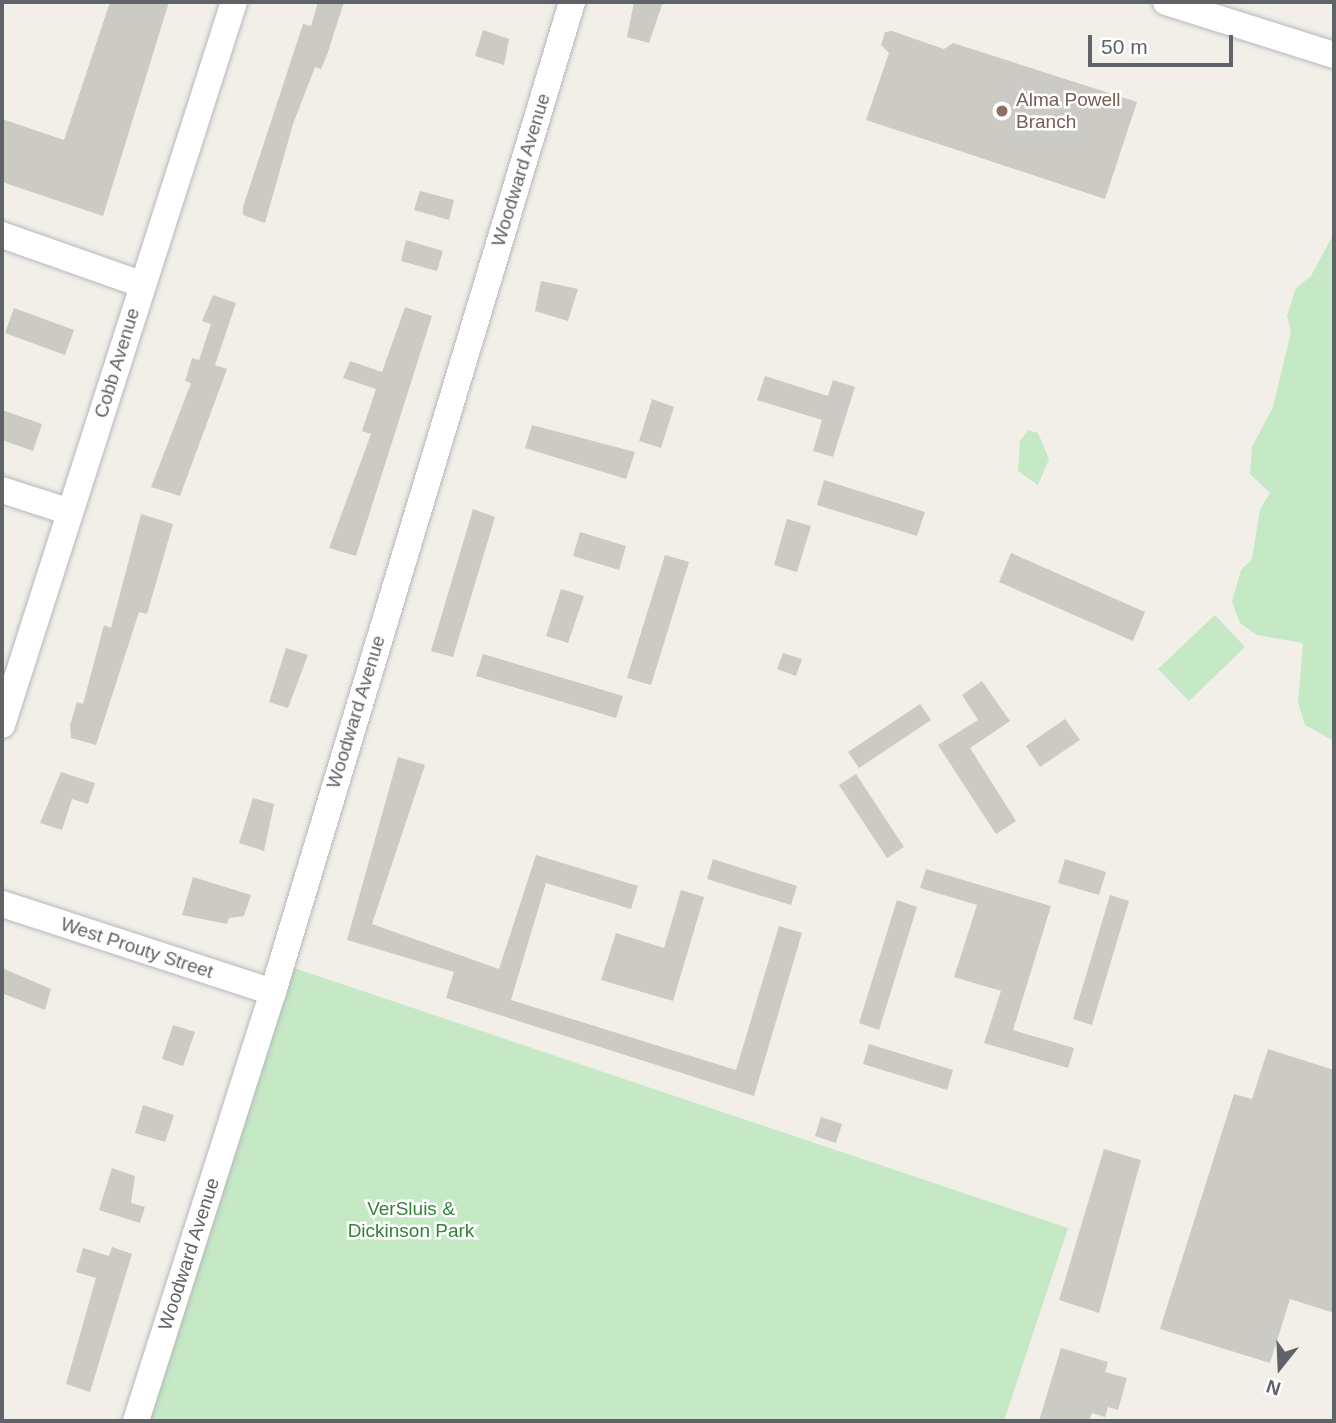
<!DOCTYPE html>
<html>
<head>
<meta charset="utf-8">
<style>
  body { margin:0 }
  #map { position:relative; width:1336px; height:1423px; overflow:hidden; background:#f1efe8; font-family:Arial,sans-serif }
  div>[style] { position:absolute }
  .green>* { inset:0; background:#c5e8c5 }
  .building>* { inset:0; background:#cccac5 }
  .roads { filter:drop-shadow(0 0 2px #b5b8bc) drop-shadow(0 0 2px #b5b8bc) }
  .minor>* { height:26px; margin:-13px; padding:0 13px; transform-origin:13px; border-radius:13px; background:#fff }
  .dots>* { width:19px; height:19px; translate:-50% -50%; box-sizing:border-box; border:4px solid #fff; border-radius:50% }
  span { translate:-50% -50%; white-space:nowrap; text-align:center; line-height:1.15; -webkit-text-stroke:5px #fff; paint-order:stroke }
  .education-label { font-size:19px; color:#785e54 }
  .left { translate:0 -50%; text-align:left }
  .street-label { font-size:19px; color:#5f6368 }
  .park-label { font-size:19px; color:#348238 }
  .frame { position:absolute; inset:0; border:4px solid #5f6368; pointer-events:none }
  .north { position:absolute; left:1245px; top:1332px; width:70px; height:70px; -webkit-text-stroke:5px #fff; paint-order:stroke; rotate:198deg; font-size:19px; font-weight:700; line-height:28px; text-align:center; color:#5f6368 }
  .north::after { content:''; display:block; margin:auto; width:24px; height:32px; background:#5f6368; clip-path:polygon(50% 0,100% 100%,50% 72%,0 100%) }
  .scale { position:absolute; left:1088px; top:35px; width:145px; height:32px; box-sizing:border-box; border:4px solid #5f6368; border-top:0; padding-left:9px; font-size:21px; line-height:24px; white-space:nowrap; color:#5f6368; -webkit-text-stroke:5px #fff; paint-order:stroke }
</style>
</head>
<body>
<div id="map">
  <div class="green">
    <div style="clip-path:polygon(1334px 233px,1334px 741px,1305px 725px,1298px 702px,1303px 643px,1257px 635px,1240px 623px,1232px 602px,1241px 570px,1252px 559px,1260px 509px,1270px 493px,1250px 474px,1252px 447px,1273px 407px,1291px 332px,1287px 316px,1296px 288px,1311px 276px)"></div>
    <div style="clip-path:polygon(1028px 430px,1038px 433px,1049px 459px,1038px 485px,1018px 471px,1020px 441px)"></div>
    <div style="clip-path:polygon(1215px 615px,1245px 647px,1189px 701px,1158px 669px)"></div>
    <div style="clip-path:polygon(282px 964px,1068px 1228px,1004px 1421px,136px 1421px)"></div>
  </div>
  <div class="building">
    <div style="clip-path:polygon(110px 2px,169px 2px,103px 216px,2px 182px,2px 119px,64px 140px)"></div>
    <div style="clip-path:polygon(318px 2px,344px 2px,327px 55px,321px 69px,315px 67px,293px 124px,265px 223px,243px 215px,243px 207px,303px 24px,311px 26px)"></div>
    <div style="clip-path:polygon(634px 2px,663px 2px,649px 43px,627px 37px)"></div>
    <div style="clip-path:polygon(483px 30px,509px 39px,504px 65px,475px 56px)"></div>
    <div style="clip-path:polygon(892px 31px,944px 49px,953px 43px,1137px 102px,1105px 199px,866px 120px,889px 53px,881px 45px,885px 32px)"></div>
    <div style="clip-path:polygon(420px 191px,454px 200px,449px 220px,414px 210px)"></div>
    <div style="clip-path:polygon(406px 240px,443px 251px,437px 271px,401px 261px)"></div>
    <div style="clip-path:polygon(541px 281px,578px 289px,568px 321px,535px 311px)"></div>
    <div style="clip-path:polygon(213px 295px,236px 303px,215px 365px,227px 369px,180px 496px,151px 487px,191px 383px,185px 381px,192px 358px,199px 360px,211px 324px,202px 321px)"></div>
    <div style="clip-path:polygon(405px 307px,432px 316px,356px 556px,329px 548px,371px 434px,362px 431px,376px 389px,343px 378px,350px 361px,382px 372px)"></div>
    <div style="clip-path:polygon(14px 308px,74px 330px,65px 355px,5px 333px)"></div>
    <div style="clip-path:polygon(765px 376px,828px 396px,833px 380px,855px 387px,833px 457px,813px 451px,822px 420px,757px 400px)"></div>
    <div style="clip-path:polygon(652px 399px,674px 407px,661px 448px,639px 441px)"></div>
    <div style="clip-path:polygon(2px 410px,42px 424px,33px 451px,2px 440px)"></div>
    <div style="clip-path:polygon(532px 425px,635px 452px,626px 479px,525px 448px)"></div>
    <div style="clip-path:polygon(824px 480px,925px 512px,917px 536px,817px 505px)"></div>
    <div style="clip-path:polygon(473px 509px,495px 517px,453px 657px,431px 651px)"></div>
    <div style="clip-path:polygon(141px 514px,173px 524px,147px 614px,139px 612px,96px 745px,71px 738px,70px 725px,77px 702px,83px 704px,104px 625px,111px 628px)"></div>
    <div style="clip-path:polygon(787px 519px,811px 526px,797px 572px,774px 565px)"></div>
    <div style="clip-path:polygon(580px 532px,626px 546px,619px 570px,573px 556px)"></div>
    <div style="clip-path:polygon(1011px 553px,1145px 612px,1133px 641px,999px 582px)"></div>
    <div style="clip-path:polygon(665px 555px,689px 562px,651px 685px,627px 678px)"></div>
    <div style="clip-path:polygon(561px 589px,584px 596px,568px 643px,546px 636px)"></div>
    <div style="clip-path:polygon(286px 648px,308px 655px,288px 708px,269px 702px)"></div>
    <div style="clip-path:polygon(783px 653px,802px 659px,796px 676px,777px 669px)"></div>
    <div style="clip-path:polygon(483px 654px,623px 696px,616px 718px,476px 676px)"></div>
    <div style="clip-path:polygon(982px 681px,1010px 721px,970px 748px,1016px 821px,996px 834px,938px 745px,978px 720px,962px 695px)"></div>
    <div style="clip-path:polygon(920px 704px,931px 720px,859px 768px,848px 752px)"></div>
    <div style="clip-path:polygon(1065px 719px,1080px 740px,1040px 767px,1026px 746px)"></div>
    <div style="clip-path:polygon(398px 757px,425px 765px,372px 924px,499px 969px,536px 855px,638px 886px,631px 909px,546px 883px,511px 1000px,736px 1070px,779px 926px,802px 933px,754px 1096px,446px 998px,454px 972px,347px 940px)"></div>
    <div style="clip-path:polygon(61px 772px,95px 783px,88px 804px,72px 799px,62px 830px,40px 823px)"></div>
    <div style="clip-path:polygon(856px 774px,904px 847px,887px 858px,839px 785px)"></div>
    <div style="clip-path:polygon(253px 798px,274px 804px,264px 851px,239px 843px)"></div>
    <div style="clip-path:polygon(713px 859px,797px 886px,791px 905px,707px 879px)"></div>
    <div style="clip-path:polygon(1065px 859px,1106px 872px,1099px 895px,1058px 883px)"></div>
    <div style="clip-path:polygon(926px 869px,1051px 906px,1013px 1030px,1074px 1048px,1068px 1068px,984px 1043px,1001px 991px,954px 977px,977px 905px,920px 888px)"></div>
    <div style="clip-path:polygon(193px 877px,251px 895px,244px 916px,229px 918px,227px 924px,182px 915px)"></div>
    <div style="clip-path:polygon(681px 890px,704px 897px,673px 1001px,601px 980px,616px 933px,664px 948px)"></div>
    <div style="clip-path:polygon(1110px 895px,1129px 901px,1092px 1025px,1073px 1019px)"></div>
    <div style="clip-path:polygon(897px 900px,917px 907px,879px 1030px,859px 1023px)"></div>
    <div style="clip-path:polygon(2px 968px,51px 989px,45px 1010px,2px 993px)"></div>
    <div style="clip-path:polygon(173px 1025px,195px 1032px,183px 1066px,162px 1059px)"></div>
    <div style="clip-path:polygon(869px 1044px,953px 1070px,947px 1090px,863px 1064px)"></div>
    <div style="clip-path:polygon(1268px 1049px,1334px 1070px,1334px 1313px,1290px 1299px,1270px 1363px,1160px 1329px,1234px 1094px,1252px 1099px)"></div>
    <div style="clip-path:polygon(143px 1105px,174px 1115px,165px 1142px,135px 1133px)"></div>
    <div style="clip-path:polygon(821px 1117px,842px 1124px,836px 1143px,815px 1136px)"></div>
    <div style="clip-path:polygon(1104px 1149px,1141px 1160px,1099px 1313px,1059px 1300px)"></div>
    <div style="clip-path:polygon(112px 1168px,135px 1176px,131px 1203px,145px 1207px,140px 1223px,99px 1210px)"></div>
    <div style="clip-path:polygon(112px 1247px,132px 1254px,90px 1392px,66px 1384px,96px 1278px,76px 1272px,83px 1248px,109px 1256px)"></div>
    <div style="clip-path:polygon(1061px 1348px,1108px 1362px,1105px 1372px,1127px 1378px,1118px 1410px,1108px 1407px,1105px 1417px,1092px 1413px,1089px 1421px,1039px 1421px)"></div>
  </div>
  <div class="roads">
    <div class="minor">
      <div style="left:1166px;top:2px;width:176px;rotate:17.5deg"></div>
      <div style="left:2px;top:235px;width:147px;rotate:19.4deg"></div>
      <div style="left:2px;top:490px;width:71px;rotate:17.9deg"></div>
      <div style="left:2px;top:725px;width:759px;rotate:-72.21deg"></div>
      <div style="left:2px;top:904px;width:285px;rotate:18deg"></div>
      <div style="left:136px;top:1421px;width:450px;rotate:-72.3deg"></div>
      <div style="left:273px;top:992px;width:1034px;rotate:-73.19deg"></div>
    </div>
  </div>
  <div class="dots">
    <div style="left:1002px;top:111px;background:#8d6e63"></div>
  </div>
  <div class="education-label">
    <span class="left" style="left:1016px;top:111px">Alma Powell<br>Branch</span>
  </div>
  <div class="street-label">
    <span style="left:521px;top:170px;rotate:-73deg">Woodward Avenue</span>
    <span style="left:117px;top:363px;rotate:-73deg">Cobb Avenue</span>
    <span style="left:356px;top:712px;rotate:-73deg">Woodward Avenue</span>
    <span style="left:137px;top:948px;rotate:18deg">West Prouty Street</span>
    <span style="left:189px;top:1254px;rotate:-72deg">Woodward Avenue</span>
  </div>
  <div class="park-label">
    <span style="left:411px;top:1220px">VerSluis &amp;<br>Dickinson Park</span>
  </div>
  <div class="frame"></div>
  <div class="north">N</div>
  <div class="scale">50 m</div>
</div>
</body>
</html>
